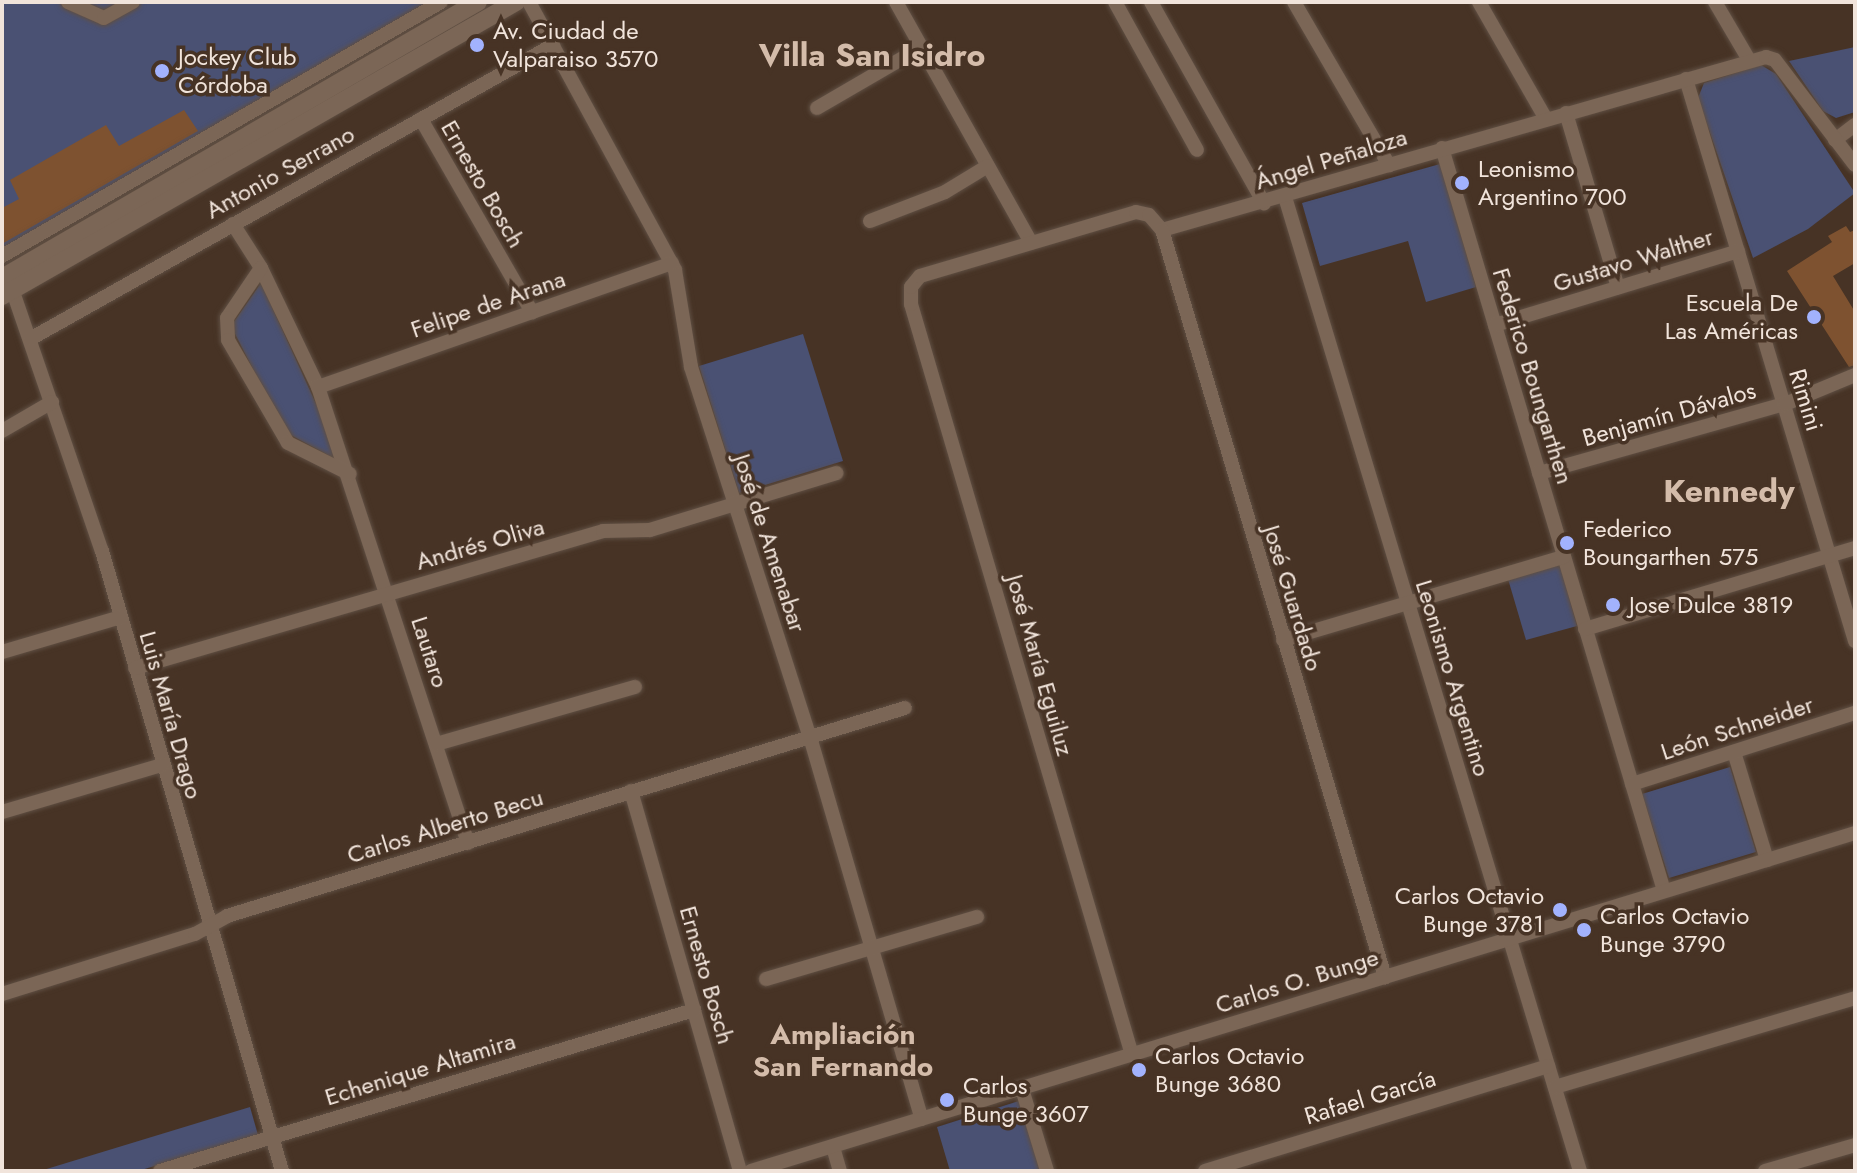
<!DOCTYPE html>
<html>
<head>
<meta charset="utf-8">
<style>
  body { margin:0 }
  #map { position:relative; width:1857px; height:1173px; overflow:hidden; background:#473325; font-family:Jost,sans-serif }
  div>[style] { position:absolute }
  .green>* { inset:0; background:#4a5173 }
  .building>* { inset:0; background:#7e5230 }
  .roads { filter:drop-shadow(0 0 2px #5f4f43) drop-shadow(0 0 2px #5f4f43) }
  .minor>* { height:14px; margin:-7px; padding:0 7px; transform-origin:7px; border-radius:7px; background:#7b6656 }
  .secondary>* { height:18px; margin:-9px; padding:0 9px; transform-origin:9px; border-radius:9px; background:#7b6656 }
  .dots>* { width:22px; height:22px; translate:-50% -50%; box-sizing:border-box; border:4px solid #473325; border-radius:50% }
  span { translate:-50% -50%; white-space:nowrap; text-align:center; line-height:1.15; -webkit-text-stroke:7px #473325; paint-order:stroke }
  .poi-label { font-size:24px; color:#f1e4db }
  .left { translate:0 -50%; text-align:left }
  .right { translate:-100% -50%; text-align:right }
  .street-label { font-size:24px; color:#f1e4db }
  .quarter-label { font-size:28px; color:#d4bcaa; font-weight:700 }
  .district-label { font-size:32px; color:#d4bcaa; font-weight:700 }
  .frame { position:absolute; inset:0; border:4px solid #f1e4db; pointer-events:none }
</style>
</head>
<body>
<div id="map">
  <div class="green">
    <div style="clip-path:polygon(2px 2px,442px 2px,2px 255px)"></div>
    <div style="clip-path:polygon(1855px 47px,1855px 112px,1836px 118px,1823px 111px,1789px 61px)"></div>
    <div style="clip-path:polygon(1761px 65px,1776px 74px,1855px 193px,1808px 229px,1753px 258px,1698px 98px,1704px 83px)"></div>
    <div style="clip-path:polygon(1440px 164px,1476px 287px,1426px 302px,1408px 241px,1320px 266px,1302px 203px)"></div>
    <div style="clip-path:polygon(261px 283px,343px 463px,285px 432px,231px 326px)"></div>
    <div style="clip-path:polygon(803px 334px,843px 461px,739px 493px,699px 366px)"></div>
    <div style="clip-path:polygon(1560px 565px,1577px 626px,1526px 640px,1508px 579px)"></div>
    <div style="clip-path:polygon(1730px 767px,1756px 852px,1669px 878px,1642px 794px)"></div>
    <div style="clip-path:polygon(1019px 1101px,1040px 1171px,950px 1171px,937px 1127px)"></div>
    <div style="clip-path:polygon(250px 1107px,258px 1135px,138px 1171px,40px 1171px)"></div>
  </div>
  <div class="building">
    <div style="clip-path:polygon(184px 110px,198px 131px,2px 244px,2px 208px,19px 199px,10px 180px,106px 125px,119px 146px)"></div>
    <div style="clip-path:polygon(1846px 226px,1850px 232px,1855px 230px,1855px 263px,1833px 276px,1855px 312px,1855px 365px,1849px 367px,1787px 271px,1832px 242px,1828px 236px)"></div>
  </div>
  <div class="roads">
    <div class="minor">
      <div style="left:68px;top:2px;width:39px;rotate:24deg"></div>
      <div style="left:104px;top:18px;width:33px;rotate:-29deg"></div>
      <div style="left:529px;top:2px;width:305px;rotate:61.4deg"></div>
      <div style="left:675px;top:270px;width:98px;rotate:80.6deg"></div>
      <div style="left:691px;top:367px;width:389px;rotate:72.2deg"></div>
      <div style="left:810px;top:737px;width:398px;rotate:73.7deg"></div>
      <div style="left:896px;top:2px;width:276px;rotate:60.7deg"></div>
      <div style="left:1115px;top:2px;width:169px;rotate:61deg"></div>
      <div style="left:1151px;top:2px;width:231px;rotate:60.7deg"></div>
      <div style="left:1294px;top:2px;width:189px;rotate:59.8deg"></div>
      <div style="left:1479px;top:2px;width:135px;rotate:60.2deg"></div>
      <div style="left:1715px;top:2px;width:67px;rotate:59.6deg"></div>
      <div style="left:1686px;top:79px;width:587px;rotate:73.26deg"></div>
      <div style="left:817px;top:108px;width:121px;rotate:-30.2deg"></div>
      <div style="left:1566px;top:113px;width:182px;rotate:73.4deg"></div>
      <div style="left:421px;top:119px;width:223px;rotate:60.1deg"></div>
      <div style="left:1835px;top:140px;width:25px;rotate:-37deg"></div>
      <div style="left:1442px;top:148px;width:775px;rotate:73.36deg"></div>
      <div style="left:1285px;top:197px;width:1018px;rotate:73.15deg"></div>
      <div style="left:870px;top:221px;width:80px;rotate:-21.1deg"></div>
      <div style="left:945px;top:192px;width:50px;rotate:-31.2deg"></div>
      <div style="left:233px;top:224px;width:52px;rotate:57.5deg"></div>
      <div style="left:261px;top:268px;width:132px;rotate:64.4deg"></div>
      <div style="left:318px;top:387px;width:480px;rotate:71.8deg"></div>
      <div style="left:1162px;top:230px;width:628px;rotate:-15.98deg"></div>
      <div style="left:1766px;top:57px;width:9px;rotate:18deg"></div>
      <div style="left:1775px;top:60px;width:132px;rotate:52.7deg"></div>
      <div style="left:2px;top:256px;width:507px;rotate:-30.05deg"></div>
      <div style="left:261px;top:268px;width:60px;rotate:124.2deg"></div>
      <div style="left:227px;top:318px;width:22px;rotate:87deg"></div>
      <div style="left:228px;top:340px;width:119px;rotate:59.8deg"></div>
      <div style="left:288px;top:443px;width:69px;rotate:26.6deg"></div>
      <div style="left:10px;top:283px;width:283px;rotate:71.1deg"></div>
      <div style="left:102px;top:551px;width:646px;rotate:73.81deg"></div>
      <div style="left:1495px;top:325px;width:254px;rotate:-16.9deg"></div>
      <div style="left:30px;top:339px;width:600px;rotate:-29.34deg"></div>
      <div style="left:318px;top:387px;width:375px;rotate:-19.3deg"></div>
      <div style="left:2px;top:431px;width:58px;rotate:-30.1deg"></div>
      <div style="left:1539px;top:473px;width:255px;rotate:-15.7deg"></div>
      <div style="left:1785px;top:404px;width:76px;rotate:-22.5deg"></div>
      <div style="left:1585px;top:629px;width:282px;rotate:-16.7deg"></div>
      <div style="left:1283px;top:640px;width:293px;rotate:-16.5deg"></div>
      <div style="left:2px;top:652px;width:124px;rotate:-16.4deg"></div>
      <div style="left:135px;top:668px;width:488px;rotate:-16.3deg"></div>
      <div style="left:603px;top:531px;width:47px;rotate:-1.2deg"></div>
      <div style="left:650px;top:530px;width:195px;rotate:-17deg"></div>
      <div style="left:436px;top:744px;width:207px;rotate:-16deg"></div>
      <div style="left:1734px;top:752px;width:113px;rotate:73deg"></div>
      <div style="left:1632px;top:784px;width:234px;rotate:-17.7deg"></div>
      <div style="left:631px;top:791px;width:395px;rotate:74deg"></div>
      <div style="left:2px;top:812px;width:167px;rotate:-16.4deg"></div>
      <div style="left:766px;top:979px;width:220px;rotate:-16.4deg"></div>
      <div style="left:2px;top:994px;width:202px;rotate:-17.3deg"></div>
      <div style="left:195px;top:934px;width:37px;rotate:-29deg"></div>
      <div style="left:227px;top:916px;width:709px;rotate:-17.06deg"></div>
      <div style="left:1132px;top:1055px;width:783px;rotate:-106.4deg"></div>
      <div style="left:911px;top:304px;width:17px;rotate:-90deg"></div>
      <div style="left:911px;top:287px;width:14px;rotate:-51deg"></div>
      <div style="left:920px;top:276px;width:225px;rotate:-16.5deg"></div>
      <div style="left:1136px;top:212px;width:13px;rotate:13deg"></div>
      <div style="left:1149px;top:215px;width:20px;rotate:49deg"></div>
      <div style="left:1162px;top:230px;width:780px;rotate:73.38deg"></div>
      <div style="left:1555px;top:1087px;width:313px;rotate:-16.5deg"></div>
      <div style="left:1022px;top:1089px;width:86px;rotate:73deg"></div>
      <div style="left:833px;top:1147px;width:25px;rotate:74deg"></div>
      <div style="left:160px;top:1171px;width:558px;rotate:-16.78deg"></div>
      <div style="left:751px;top:1171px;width:1155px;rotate:-17.02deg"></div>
      <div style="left:1205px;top:1171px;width:359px;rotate:-17deg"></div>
      <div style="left:1765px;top:1171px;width:94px;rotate:-16.1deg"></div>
    </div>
    <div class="secondary">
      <div style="left:2px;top:278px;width:550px;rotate:-30.11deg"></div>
      <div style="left:2px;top:296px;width:592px;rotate:-29.77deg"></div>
    </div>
  </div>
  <div class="dots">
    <div style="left:477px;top:45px;background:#a2b2fd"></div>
    <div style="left:162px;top:71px;background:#a2b2fd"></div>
    <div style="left:1462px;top:183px;background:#a2b2fd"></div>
    <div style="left:1814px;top:317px;background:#a2b2fd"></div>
    <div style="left:1567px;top:543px;background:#a2b2fd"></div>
    <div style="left:1613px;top:605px;background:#a2b2fd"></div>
    <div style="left:1560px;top:910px;background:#a2b2fd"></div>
    <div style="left:1584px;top:930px;background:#a2b2fd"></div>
    <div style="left:1139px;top:1070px;background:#a2b2fd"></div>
    <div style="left:947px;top:1100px;background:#a2b2fd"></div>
  </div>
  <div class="poi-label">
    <span class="left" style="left:493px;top:45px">Av. Ciudad de<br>Valparaiso 3570</span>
    <span class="left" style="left:178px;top:71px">Jockey Club<br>Córdoba</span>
    <span class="left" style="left:1478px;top:183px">Leonismo<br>Argentino 700</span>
    <span class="right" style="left:1798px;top:317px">Escuela De<br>Las Américas</span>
    <span class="left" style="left:1583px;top:543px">Federico<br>Boungarthen 575</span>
    <span class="left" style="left:1629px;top:605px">Jose Dulce 3819</span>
    <span class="right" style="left:1544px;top:910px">Carlos Octavio<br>Bunge 3781</span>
    <span class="left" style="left:1600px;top:930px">Carlos Octavio<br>Bunge 3790</span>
    <span class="left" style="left:1155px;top:1070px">Carlos Octavio<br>Bunge 3680</span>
    <span class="left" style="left:963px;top:1100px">Carlos<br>Bunge 3607</span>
  </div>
  <div class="street-label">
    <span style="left:1331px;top:159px;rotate:-17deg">Ángel Peñaloza</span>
    <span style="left:280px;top:172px;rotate:-29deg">Antonio Serrano</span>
    <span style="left:483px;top:184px;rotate:60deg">Ernesto Bosch</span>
    <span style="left:1633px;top:260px;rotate:-17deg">Gustavo Walther</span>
    <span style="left:488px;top:304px;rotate:-19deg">Felipe de Arana</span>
    <span style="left:1533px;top:376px;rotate:73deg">Federico Boungarthen</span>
    <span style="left:1806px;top:400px;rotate:73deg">Rimini</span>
    <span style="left:1669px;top:414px;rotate:-16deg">Benjamín Dávalos</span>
    <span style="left:770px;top:543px;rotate:72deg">José de Amenabar</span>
    <span style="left:480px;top:544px;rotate:-16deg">Andrés Oliva</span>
    <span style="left:1293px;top:598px;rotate:73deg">José Guardado</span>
    <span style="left:430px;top:652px;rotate:72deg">Lautaro</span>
    <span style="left:1040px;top:665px;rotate:74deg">José María Eguiluz</span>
    <span style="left:1453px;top:678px;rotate:73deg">Leonismo Argentino</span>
    <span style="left:171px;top:715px;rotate:74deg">Luis María Drago</span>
    <span style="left:1737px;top:728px;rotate:-18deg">León Schneider</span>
    <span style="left:445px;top:826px;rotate:-17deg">Carlos Alberto Becu</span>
    <span style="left:707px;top:975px;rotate:74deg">Ernesto Bosch</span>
    <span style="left:1297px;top:981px;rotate:-17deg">Carlos O. Bunge</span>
    <span style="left:420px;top:1069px;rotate:-17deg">Echenique Altamira</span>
    <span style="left:1370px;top:1097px;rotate:-17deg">Rafael García</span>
  </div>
  <div class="quarter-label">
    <span style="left:843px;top:1051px">Ampliación<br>San Fernando</span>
  </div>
  <div class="district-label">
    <span style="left:872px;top:55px">Villa San Isidro</span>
    <span style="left:1729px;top:491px">Kennedy</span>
  </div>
  <div class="frame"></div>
</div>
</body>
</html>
